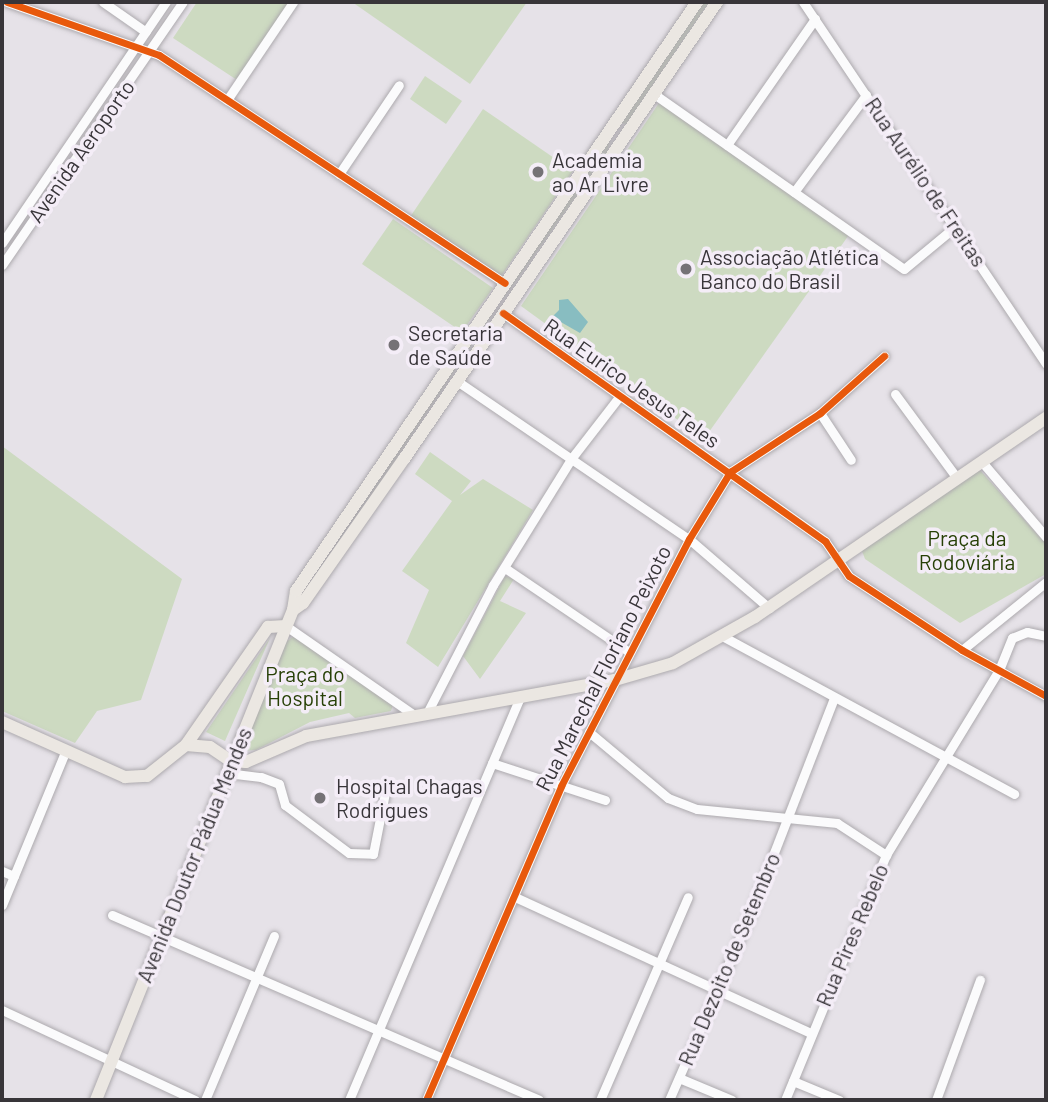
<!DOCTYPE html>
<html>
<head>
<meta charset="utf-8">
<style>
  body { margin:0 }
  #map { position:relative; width:1048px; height:1102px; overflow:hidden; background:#e6e2e8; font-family:Barlow,sans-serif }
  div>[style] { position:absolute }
  .green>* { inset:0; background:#cddac1 }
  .water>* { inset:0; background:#88bdc1 }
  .roads { filter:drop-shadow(0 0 2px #adaaae) drop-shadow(0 0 2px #adaaae) }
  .minor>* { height:9px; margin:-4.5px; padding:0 4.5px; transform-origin:4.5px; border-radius:4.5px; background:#fbfbfc }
  .major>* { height:12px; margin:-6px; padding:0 6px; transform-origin:6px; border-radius:6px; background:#ebe7e2 }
  .cycleway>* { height:7px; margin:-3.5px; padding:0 3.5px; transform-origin:3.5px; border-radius:3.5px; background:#e8590c }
  .dots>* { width:19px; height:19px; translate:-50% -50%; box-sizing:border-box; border:4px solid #f4edf7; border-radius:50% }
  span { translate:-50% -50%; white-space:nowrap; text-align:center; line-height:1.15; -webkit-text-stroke:7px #f4edf7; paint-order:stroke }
  .street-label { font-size:21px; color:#383539 }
  .poi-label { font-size:21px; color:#383539 }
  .left { translate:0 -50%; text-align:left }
  .park-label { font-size:21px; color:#274006 }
  .frame { position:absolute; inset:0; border:4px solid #383539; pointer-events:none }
</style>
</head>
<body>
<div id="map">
  <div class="green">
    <div style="clip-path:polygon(197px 2px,289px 2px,237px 80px,173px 38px)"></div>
    <div style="clip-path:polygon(352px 2px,527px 2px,470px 84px)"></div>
    <div style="clip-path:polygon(701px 2px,709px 2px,626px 124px,622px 123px)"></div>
    <div style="clip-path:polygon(425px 76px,462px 101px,446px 124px,410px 99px)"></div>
    <div style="clip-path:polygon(661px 100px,851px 232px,704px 439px,521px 306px)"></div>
    <div style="clip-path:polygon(483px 109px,573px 171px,500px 278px,410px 217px)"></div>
    <div style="clip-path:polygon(611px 135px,607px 152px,503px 299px,502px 296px)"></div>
    <div style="clip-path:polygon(393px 219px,493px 288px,462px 332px,362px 264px)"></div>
    <div style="clip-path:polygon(493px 313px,304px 596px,299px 593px,489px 314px)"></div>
    <div style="clip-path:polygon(2px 446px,182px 579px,141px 700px,97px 711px,75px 743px,2px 711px)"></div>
    <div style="clip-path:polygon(430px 452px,471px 481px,460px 495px,483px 479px,533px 510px,438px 667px,406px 643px,429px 590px,402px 571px,452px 501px,415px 474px)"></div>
    <div style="clip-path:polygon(979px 469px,1046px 544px,1046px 574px,960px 623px,865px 559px,862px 551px)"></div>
    <div style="clip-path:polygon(505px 576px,514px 579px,500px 601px,526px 613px,480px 679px,463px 656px)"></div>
    <div style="clip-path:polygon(294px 636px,393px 704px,391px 711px,355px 718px,349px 713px,310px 722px,256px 750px,242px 751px,286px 642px)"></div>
    <div style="clip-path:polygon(270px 638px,225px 741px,206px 732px)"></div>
  </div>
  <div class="water">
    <div style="clip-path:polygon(568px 299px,588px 322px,580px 333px,552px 317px,559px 310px,559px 300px)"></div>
  </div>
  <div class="roads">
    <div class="minor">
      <div style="left:7px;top:2px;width:161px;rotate:19.2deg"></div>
      <div style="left:159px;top:55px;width:414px;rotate:33.4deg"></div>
      <div style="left:103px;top:2px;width:52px;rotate:34.9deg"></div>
      <div style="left:803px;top:2px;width:436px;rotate:56.1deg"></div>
      <div style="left:654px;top:94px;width:305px;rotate:35deg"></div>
      <div style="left:904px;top:269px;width:67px;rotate:-39.6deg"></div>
      <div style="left:227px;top:100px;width:118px;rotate:-56deg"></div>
      <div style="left:727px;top:145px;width:154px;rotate:-55.1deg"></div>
      <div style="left:339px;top:174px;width:107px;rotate:-56deg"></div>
      <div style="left:794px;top:192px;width:121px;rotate:-53.4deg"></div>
      <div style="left:2px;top:243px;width:292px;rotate:-55.8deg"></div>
      <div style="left:2px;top:265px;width:319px;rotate:-55.5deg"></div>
      <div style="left:503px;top:313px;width:395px;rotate:35.3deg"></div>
      <div style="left:825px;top:541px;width:42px;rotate:55.6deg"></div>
      <div style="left:849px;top:576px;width:135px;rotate:33.2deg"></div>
      <div style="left:962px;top:650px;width:96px;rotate:28.7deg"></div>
      <div style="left:457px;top:381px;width:281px;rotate:34.3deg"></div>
      <div style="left:689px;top:539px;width:106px;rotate:40.8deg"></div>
      <div style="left:895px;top:394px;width:104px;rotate:53.6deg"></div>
      <div style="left:820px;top:413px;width:56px;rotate:56.6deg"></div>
      <div style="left:982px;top:462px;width:99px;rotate:49.5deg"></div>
      <div style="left:505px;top:568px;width:150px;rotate:34.1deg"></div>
      <div style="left:286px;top:626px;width:156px;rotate:34.8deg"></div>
      <div style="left:724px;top:637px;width:330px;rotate:28.4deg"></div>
      <div style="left:962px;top:650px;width:108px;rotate:-39deg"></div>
      <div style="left:427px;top:713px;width:144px;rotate:-62.7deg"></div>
      <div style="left:493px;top:585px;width:148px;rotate:-58.2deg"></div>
      <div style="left:571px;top:459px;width:78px;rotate:-52.3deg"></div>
      <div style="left:589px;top:732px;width:103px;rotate:39.9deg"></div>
      <div style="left:668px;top:798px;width:31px;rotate:21deg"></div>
      <div style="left:697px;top:809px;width:141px;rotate:5.7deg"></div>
      <div style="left:837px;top:823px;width:59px;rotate:33.1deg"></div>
      <div style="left:492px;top:763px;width:119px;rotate:18.1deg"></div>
      <div style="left:227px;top:773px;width:34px;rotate:7deg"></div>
      <div style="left:261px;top:777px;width:19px;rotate:21deg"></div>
      <div style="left:279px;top:784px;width:22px;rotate:74deg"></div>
      <div style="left:285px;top:805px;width:80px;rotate:36.9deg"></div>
      <div style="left:349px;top:853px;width:24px;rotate:2deg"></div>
      <div style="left:373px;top:854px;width:67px;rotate:-78.9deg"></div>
      <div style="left:2px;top:871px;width:13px;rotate:23deg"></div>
      <div style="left:515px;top:897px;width:326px;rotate:24.7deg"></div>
      <div style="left:2px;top:905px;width:165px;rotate:-67.6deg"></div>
      <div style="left:112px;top:915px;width:465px;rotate:23.4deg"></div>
      <div style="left:2px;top:1010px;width:213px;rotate:25deg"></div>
      <div style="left:679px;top:1078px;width:57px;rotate:22.5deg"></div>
      <div style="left:793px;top:1081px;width:50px;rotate:22.4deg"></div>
      <div style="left:205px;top:1100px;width:178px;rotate:-67.2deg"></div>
      <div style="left:349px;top:1100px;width:437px;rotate:-67deg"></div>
      <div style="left:426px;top:1100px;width:342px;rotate:-66.7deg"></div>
      <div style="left:561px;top:786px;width:278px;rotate:-62.6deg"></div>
      <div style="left:689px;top:539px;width:79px;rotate:-58.5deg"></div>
      <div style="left:730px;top:472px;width:108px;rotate:-33.2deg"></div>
      <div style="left:820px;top:413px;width:86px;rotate:-41.7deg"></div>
      <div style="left:600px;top:1100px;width:221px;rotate:-66.6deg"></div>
      <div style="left:669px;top:1100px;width:205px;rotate:-66.4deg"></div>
      <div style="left:751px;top:912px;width:230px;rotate:-68.8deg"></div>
      <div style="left:785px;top:1100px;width:265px;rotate:-67.6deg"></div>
      <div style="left:886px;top:855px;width:217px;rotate:-58.6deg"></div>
      <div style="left:999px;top:670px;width:35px;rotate:-68deg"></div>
      <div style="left:1012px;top:638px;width:16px;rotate:-22deg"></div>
      <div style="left:1027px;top:632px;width:19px;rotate:12deg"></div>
      <div style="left:936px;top:1100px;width:128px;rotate:-69.9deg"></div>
    </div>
    <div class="major">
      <div style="left:293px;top:610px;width:12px;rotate:-35deg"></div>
      <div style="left:303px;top:603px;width:176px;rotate:-55deg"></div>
      <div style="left:404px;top:459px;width:554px;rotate:-55.59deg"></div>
      <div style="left:2px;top:722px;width:135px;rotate:24.1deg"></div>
      <div style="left:125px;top:777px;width:22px;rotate:-3deg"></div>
      <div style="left:147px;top:776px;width:50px;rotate:-38.5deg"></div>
      <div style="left:186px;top:745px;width:144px;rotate:-55.2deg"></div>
      <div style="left:268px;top:627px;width:18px;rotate:-3deg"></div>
      <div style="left:186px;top:745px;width:24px;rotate:5deg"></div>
      <div style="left:210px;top:747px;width:25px;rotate:34deg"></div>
      <div style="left:231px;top:761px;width:15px;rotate:4deg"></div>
      <div style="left:246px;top:762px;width:65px;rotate:-23.4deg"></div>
      <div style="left:306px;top:736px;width:314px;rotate:-10.3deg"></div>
      <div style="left:615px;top:680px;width:60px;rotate:-16.3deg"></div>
      <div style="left:673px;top:663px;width:94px;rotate:-29.3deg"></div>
      <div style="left:755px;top:617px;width:353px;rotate:-34.4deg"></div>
      <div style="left:96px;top:1100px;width:528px;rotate:-68.1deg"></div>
      <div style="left:293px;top:610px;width:19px;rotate:-81deg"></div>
      <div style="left:296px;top:591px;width:713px;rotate:-55.75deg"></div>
    </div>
  </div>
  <div class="cycleway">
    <div style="left:7px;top:2px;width:161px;rotate:19.2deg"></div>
    <div style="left:159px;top:55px;width:414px;rotate:33.4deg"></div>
    <div style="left:503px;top:313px;width:395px;rotate:35.3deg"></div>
    <div style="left:825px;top:541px;width:42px;rotate:55.6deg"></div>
    <div style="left:849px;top:576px;width:135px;rotate:33.2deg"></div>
    <div style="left:962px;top:650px;width:96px;rotate:28.7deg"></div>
    <div style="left:426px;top:1100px;width:342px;rotate:-66.7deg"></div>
    <div style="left:561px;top:786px;width:278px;rotate:-62.6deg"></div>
    <div style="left:689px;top:539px;width:79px;rotate:-58.5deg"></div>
    <div style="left:730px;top:472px;width:108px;rotate:-33.2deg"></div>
    <div style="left:820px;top:413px;width:86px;rotate:-41.7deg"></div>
  </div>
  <div class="dots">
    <div style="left:538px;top:172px;background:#757276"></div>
    <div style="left:686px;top:269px;background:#757276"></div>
    <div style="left:394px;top:345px;background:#757276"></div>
    <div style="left:320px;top:798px;background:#757276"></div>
  </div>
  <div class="street-label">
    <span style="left:81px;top:151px;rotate:-55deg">Avenida Aeroporto</span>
    <span style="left:926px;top:182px;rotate:56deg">Rua Aurélio de Freitas</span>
    <span style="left:632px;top:383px;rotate:35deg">Rua Eurico Jesus Teles</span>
    <span style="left:603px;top:668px;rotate:-63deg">Rua Marechal Floriano Peixoto</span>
    <span style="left:194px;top:855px;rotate:-68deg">Avenida Doutor Pádua Mendes</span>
    <span style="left:852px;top:935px;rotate:-67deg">Rua Pires Rebelo</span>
    <span style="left:729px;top:959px;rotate:-67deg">Rua Dezoito de Setembro</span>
  </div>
  <div class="poi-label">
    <span class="left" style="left:552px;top:172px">Academia<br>ao Ar Livre</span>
    <span class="left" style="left:700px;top:269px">Associação Atlética<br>Banco do Brasil</span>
    <span class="left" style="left:408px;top:345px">Secretaria<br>de Saúde</span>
    <span class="left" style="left:336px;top:798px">Hospital Chagas<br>Rodrigues</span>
  </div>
  <div class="park-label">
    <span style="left:967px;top:550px">Praça da<br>Rodoviária</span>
    <span style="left:305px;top:686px">Praça do<br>Hospital</span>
  </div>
  <div class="frame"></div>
</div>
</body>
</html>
